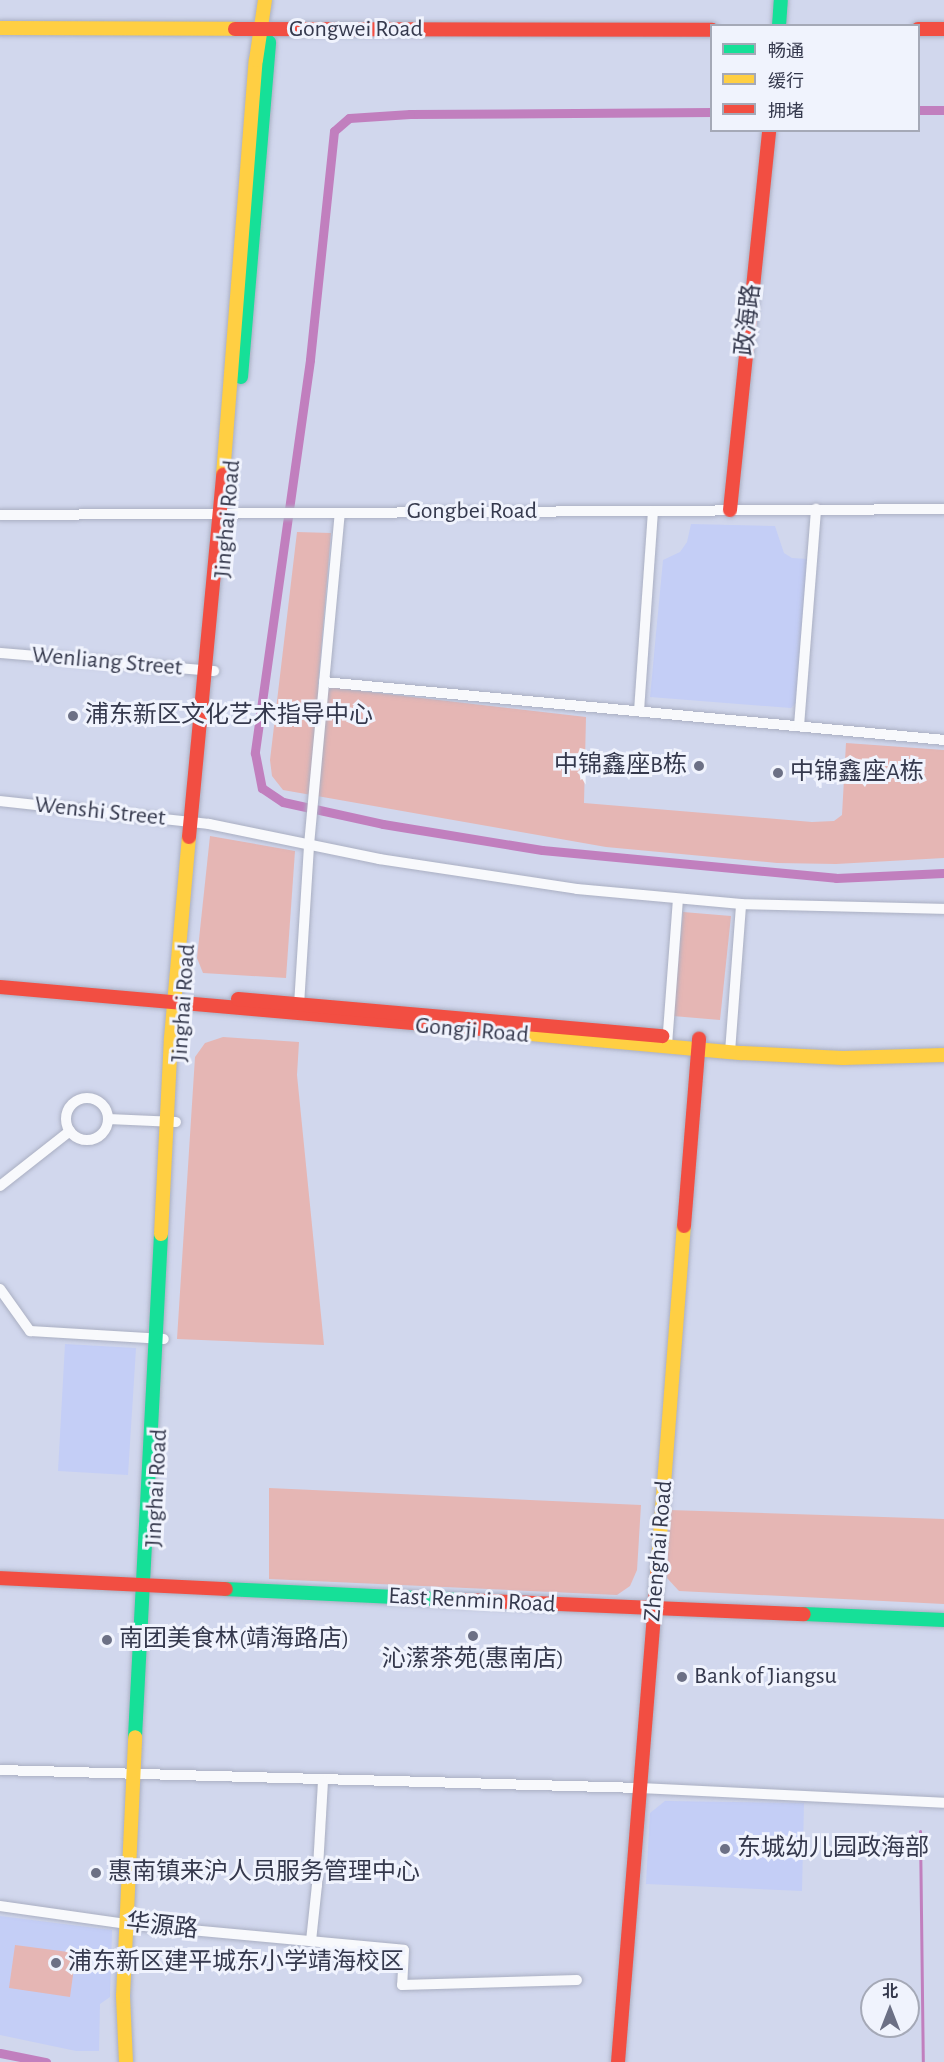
<!DOCTYPE html>
<html>
<head>
<meta charset="utf-8">
<style>
  body { margin:0 }
  #map { position:relative; width:944px; height:2062px; overflow:hidden; background:#d1d7ed; font-family:"Alegreya Sans","Noto Sans SC",sans-serif }
  div>[style] { position:absolute }
  .built>* { inset:0; background:#c4cef6 }
  .green>* { inset:0; background:#e5b6b4 }
  .stream>* { height:3px; margin:-1.5px; padding:0 1.5px; transform-origin:1.5px; border-radius:1.5px; background:#c17fbe }
  .canal>* { height:9px; margin:-4.5px; padding:0 4.5px; transform-origin:4.5px; border-radius:4.5px; background:#c17fbe }
  .roads { filter:drop-shadow(0 0 2px #aaafc2) drop-shadow(0 0 2px #aaafc2) }
  .street>* { height:10px; margin:-5px; padding:0 5px; transform-origin:5px; border-radius:5px; background:#f8f9fc }
  .street>.ring { margin:-5px; padding:0; box-sizing:content-box; background:none; border:10px solid #f8f9fc; border-radius:50% }
  .fast>* { height:14px; margin:-7px; padding:0 7px; transform-origin:7px; border-radius:7px; background:#16e098 }
  .slow>* { height:14px; margin:-7px; padding:0 7px; transform-origin:7px; border-radius:7px; background:#ffcf43 }
  .jam>* { height:14px; margin:-7px; padding:0 7px; transform-origin:7px; border-radius:7px; background:#f24e42 }
  .dots>* { width:16px; height:16px; translate:-50% -50%; box-sizing:border-box; border:3px solid #f0f3fd; border-radius:50% }
  span { translate:-50% -50%; white-space:nowrap; text-align:center; line-height:1.15; -webkit-text-stroke:6px #f0f3fd; paint-order:stroke }
  .street-label { font-size:24px; color:#35394d }
  .poi-label { font-size:24px; color:#35394d }
  .left { translate:0 -50%; text-align:left }
  .right { translate:-100% -50%; text-align:right }
  .legend { position:absolute; left:710px; top:24px; width:210px; height:108px; box-sizing:border-box; background:#f0f3fd; border:2px solid #a5a9b7; margin:0; padding:8px 10px; list-style:none; font-size:18px; color:#35394d }
  .legend li { display:flex; align-items:center; gap:12px; height:30px }
  .legend b { width:30px; border:2px solid #a5a9b7 }
  .north { position:absolute; left:860px; top:1978px; width:60px; height:60px; box-sizing:border-box; background:#f0f3fd; border:2px solid #a5a9b7; border-radius:50%; rotate:0deg; font-size:16px; font-weight:700; line-height:24px; text-align:center; color:#35394d }
  .north::after { content:''; display:block; margin:auto; width:21px; height:27px; background:#6c7085; clip-path:polygon(50% 0,100% 100%,50% 72%,0 100%) }
</style>
</head>
<body>
<div id="map">
  <div class="built">
    <div style="clip-path:polygon(691px 524px,775px 526px,784px 553px,792px 558px,808px 559px,796px 703px,791px 708px,650px 697px,663px 560px,680px 552px,687px 542px)"></div>
    <div style="clip-path:polygon(65px 1344px,136px 1348px,128px 1475px,58px 1471px)"></div>
    <div style="clip-path:polygon(665px 1801px,804px 1803px,802px 1891px,646px 1884px,650px 1813px)"></div>
    <div style="clip-path:polygon(0 1916px,112px 1930px,110px 1997px,100px 2004px,99px 2051px,76px 2051px,0 2035px)"></div>
  </div>
  <div class="green">
    <div style="clip-path:polygon(297px 532px,331px 533px,318px 686px,586px 717px,584px 803px,812px 822px,834px 821px,842px 815px,846px 743px,944px 750px,944px 858px,836px 864px,777px 863px,606px 847px,283px 790px,272px 776px,270px 760px)"></div>
    <div style="clip-path:polygon(210px 836px,295px 851px,286px 978px,203px 973px,197px 958px)"></div>
    <div style="clip-path:polygon(683px 912px,731px 916px,720px 1020px,673px 1016px)"></div>
    <div style="clip-path:polygon(223px 1037px,299px 1042px,297px 1075px,324px 1345px,177px 1339px,195px 1057px,205px 1043px)"></div>
    <div style="clip-path:polygon(269px 1488px,641px 1505px,637px 1570px,630px 1586px,617px 1595px,269px 1579px)"></div>
    <div style="clip-path:polygon(669px 1510px,944px 1519px,944px 1604px,679px 1591px,667px 1578px)"></div>
    <div style="clip-path:polygon(15px 1945px,76px 1953px,70px 1997px,9px 1988px)"></div>
  </div>
  <div class="stream">
    <div style="left:920px;top:1831px;width:231px;rotate:89.3deg"></div>
  </div>
  <div class="canal">
    <div style="left:918px;top:110px;width:26px"></div>
    <div style="left:712px;top:112px;width:302px;rotate:179.6deg"></div>
    <div style="left:410px;top:114px;width:61px;rotate:176.2deg"></div>
    <div style="left:349px;top:118px;width:20px;rotate:139deg"></div>
    <div style="left:334px;top:131px;width:230px;rotate:96deg"></div>
    <div style="left:310px;top:360px;width:397px;rotate:98deg"></div>
    <div style="left:255px;top:753px;width:36px;rotate:79deg"></div>
    <div style="left:262px;top:788px;width:25px;rotate:34deg"></div>
    <div style="left:283px;top:802px;width:102px;rotate:12.4deg"></div>
    <div style="left:383px;top:824px;width:161px;rotate:9.3deg"></div>
    <div style="left:542px;top:850px;width:295px;rotate:5.4deg"></div>
    <div style="left:836px;top:878px;width:108px;rotate:-2.7deg"></div>
    <div style="left:0;top:2053px;width:47px;rotate:11.1deg"></div>
  </div>
  <div class="roads">
    <div class="street">
      <div style="left:0;top:515px;width:944px;rotate:-0.36deg"></div>
      <div style="left:0;top:653px;width:215px;rotate:4.8deg"></div>
      <div style="left:324px;top:682px;width:623px;rotate:5.34deg"></div>
      <div style="left:639px;top:711px;width:200px;rotate:-86deg"></div>
      <div style="left:799px;top:726px;width:218px;rotate:-85.5deg"></div>
      <div style="left:0;top:801px;width:210px;rotate:6.3deg"></div>
      <div style="left:209px;top:824px;width:174px;rotate:11.6deg"></div>
      <div style="left:379px;top:859px;width:200px;rotate:8.6deg"></div>
      <div style="left:577px;top:889px;width:165px;rotate:5.2deg"></div>
      <div style="left:741px;top:904px;width:203px;rotate:1.4deg"></div>
      <div style="left:299px;top:1005px;width:160px;rotate:-86.4deg"></div>
      <div style="left:309px;top:845px;width:333px;rotate:-84.7deg"></div>
      <div style="left:667px;top:1045px;width:146px;rotate:-85.7deg"></div>
      <div style="left:730px;top:1052px;width:148px;rotate:-85.7deg"></div>
      <div class="ring" style="left:66px;top:1098px;width:32px;height:32px"></div>
      <div style="left:108px;top:1119px;width:68px;rotate:2.5deg"></div>
      <div style="left:0;top:1186px;width:89px;rotate:-38.2deg"></div>
      <div style="left:0;top:1289px;width:52px;rotate:54.5deg"></div>
      <div style="left:30px;top:1331px;width:134px;rotate:3.4deg"></div>
      <div style="left:0;top:1770px;width:640px;rotate:1.61deg"></div>
      <div style="left:640px;top:1788px;width:304px;rotate:2.8deg"></div>
      <div style="left:0;top:1906px;width:127px;rotate:8.1deg"></div>
      <div style="left:126px;top:1924px;width:279px;rotate:5.3deg"></div>
      <div style="left:404px;top:1950px;width:35px;rotate:93deg"></div>
      <div style="left:402px;top:1985px;width:175px;rotate:-1.6deg"></div>
      <div style="left:311px;top:1941px;width:56px;rotate:-83.9deg"></div>
      <div style="left:317px;top:1885px;width:105px;rotate:-86.7deg"></div>
    </div>
    <div class="fast">
      <div style="left:779px;top:26px;width:26px;rotate:-86deg"></div>
      <div style="left:241px;top:377px;width:336px;rotate:-85.2deg"></div>
      <div style="left:226px;top:1589px;width:237px;rotate:2.7deg"></div>
      <div style="left:804px;top:1614px;width:140px;rotate:2.5deg"></div>
      <div style="left:135px;top:1737px;width:504px;rotate:-87.04deg"></div>
    </div>
    <div class="slow">
      <div style="left:0;top:28px;width:235px;rotate:0.2deg"></div>
      <div style="left:223px;top:475px;width:416px;rotate:-85.5deg"></div>
      <div style="left:256px;top:60px;width:61px;rotate:-81.5deg"></div>
      <div style="left:487px;top:1030px;width:256px;rotate:5.2deg"></div>
      <div style="left:742px;top:1053px;width:101px;rotate:2.8deg"></div>
      <div style="left:843px;top:1058px;width:101px;rotate:-1.7deg"></div>
      <div style="left:161px;top:1234px;width:196px;rotate:-87.1deg"></div>
      <div style="left:171px;top:1038px;width:202px;rotate:-84.9deg"></div>
      <div style="left:657px;top:1575px;width:350px;rotate:-85.6deg"></div>
      <div style="left:126px;top:2062px;width:66px;rotate:-92.6deg"></div>
      <div style="left:123px;top:1996px;width:259px;rotate:-87.3deg"></div>
    </div>
    <div class="jam">
      <div style="left:235px;top:29px;width:477px;rotate:0.1deg"></div>
      <div style="left:918px;top:29px;width:26px"></div>
      <div style="left:730px;top:510px;width:382px;rotate:-84.1deg"></div>
      <div style="left:189px;top:837px;width:364px;rotate:-84.6deg"></div>
      <div style="left:0;top:987px;width:489px;rotate:5deg"></div>
      <div style="left:238px;top:999px;width:426px;rotate:5deg"></div>
      <div style="left:684px;top:1226px;width:188px;rotate:-85.4deg"></div>
      <div style="left:0;top:1578px;width:226px;rotate:2.8deg"></div>
      <div style="left:463px;top:1600px;width:341px;rotate:2.4deg"></div>
      <div style="left:618px;top:2062px;width:489px;rotate:-85.4deg"></div>
    </div>
  </div>
  <div class="dots">
    <div style="left:73px;top:716px;background:#6c7085"></div>
    <div style="left:699px;top:766px;background:#6c7085"></div>
    <div style="left:778px;top:773px;background:#6c7085"></div>
    <div style="left:473px;top:1636px;background:#6c7085"></div>
    <div style="left:107px;top:1640px;background:#6c7085"></div>
    <div style="left:682px;top:1677px;background:#6c7085"></div>
    <div style="left:725px;top:1849px;background:#6c7085"></div>
    <div style="left:96px;top:1873px;background:#6c7085"></div>
    <div style="left:56px;top:1963px;background:#6c7085"></div>
  </div>
  <div class="street-label">
    <span style="left:356px;top:30px">Gongwei Road</span>
    <span style="left:749px;top:320px;rotate:-84deg">政海路</span>
    <span style="left:472px;top:512px">Gongbei Road</span>
    <span style="left:228px;top:519px;rotate:-85deg">Jinghai Road</span>
    <span style="left:107px;top:662px;rotate:5deg">Wenliang Street</span>
    <span style="left:100px;top:812px;rotate:6deg">Wenshi Street</span>
    <span style="left:184px;top:1003px;rotate:-86deg">Jinghai Road</span>
    <span style="left:472px;top:1031px;rotate:5deg">Gongji Road</span>
    <span style="left:157px;top:1488px;rotate:-87deg">Jinghai Road</span>
    <span style="left:659px;top:1551px;rotate:-85deg">Zhenghai Road</span>
    <span style="left:472px;top:1601px;rotate:3deg">East Renmin Road</span>
    <span style="left:162px;top:1927px;rotate:6deg">华源路</span>
  </div>
  <div class="poi-label">
    <span class="left" style="left:85px;top:716px">浦东新区文化艺术指导中心</span>
    <span class="right" style="left:687px;top:766px">中锦鑫座B栋</span>
    <span class="left" style="left:790px;top:773px">中锦鑫座A栋</span>
    <span class="left" style="left:119px;top:1640px">南团美食林(靖海路店)</span>
    <span style="left:473px;top:1660px">沁潆茶苑(惠南店)</span>
    <span class="left" style="left:694px;top:1677px">Bank of Jiangsu</span>
    <span class="left" style="left:737px;top:1849px">东城幼儿园政海部</span>
    <span class="left" style="left:108px;top:1873px">惠南镇来沪人员服务管理中心</span>
    <span class="left" style="left:68px;top:1963px">浦东新区建平城东小学靖海校区</span>
  </div>
  <ul class="legend">
  <li><b style="height:8px;background:#16e098"></b>畅通</li>
  <li><b style="height:8px;background:#ffcf43"></b>缓行</li>
  <li><b style="height:8px;background:#f24e42"></b>拥堵</li>
  </ul>
  <div class="north">北</div>
</div>
</body>
</html>
